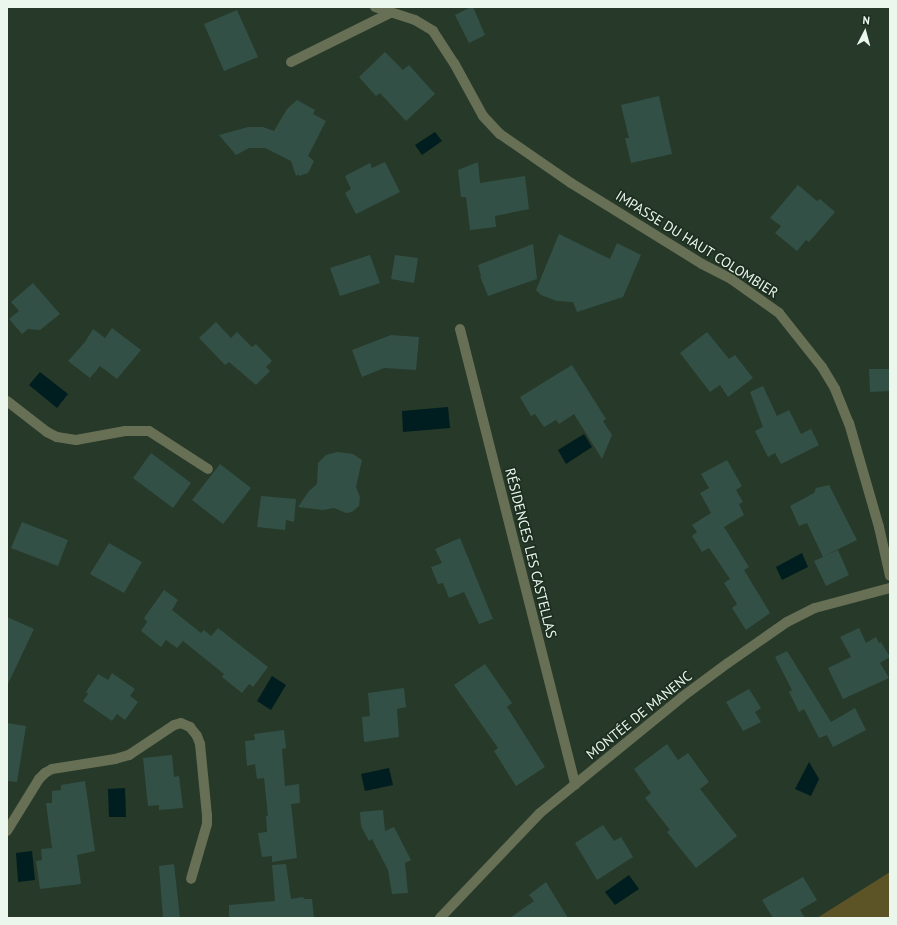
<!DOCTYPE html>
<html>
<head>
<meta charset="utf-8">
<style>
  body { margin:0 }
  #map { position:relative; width:897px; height:925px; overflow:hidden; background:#273929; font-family:"PT Sans",sans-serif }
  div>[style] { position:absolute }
  .green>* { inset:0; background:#5c5327 }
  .water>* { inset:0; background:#001d1f }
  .building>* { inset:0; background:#335047 }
  .minor>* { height:10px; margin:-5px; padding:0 5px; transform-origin:5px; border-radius:5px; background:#676f55 }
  span { translate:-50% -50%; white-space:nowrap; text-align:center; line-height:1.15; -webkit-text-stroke:3.5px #1d2f20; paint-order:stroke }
  .street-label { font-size:14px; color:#ebf7ec }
  .frame { position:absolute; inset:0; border:8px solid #ebf7ec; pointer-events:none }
  .north { position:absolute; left:845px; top:12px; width:40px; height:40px; -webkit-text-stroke:3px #1d2f20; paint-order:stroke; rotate:6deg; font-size:11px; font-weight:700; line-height:16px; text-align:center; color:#ebf7ec }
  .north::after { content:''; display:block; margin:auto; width:14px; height:18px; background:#ebf7ec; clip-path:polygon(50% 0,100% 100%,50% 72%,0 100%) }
</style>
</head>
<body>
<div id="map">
  <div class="green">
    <div style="clip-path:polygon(890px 872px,890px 918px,817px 918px)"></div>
  </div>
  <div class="water">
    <div style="clip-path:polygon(435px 132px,442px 141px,422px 155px,415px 145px)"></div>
    <div style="clip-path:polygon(40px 372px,68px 394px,57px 408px,29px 385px)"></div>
    <div style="clip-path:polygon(448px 407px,450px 428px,403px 432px,402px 411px)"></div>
    <div style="clip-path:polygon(584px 434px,592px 447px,566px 464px,558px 450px)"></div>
    <div style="clip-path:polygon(802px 553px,808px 567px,782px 580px,776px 567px)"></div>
    <div style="clip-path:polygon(272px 676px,286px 685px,271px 710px,257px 701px)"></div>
    <div style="clip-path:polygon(809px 762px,819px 779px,811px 796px,795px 789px)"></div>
    <div style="clip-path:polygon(389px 768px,393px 785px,365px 791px,361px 774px)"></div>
    <div style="clip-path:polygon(125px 788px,126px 817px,109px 817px,108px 789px)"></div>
    <div style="clip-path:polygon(32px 851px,35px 880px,18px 882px,16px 853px)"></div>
    <div style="clip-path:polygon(629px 875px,639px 889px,615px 905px,605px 892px)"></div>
  </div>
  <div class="building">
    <div style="clip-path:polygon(471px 7px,473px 7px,485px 35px,469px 43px,455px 15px)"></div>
    <div style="clip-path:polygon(237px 10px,258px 57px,224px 71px,204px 24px)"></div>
    <div style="clip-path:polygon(385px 52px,403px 70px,409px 65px,435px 94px,406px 121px,380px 93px,376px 96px,359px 77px)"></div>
    <div style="clip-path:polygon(659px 96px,672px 154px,631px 163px,625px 138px,629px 138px,621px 105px)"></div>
    <div style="clip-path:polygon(297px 100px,315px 110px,313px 114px,326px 121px,308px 156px,314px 161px,308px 173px,299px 176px,298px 174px,296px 176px,291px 161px,265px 148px,249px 148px,236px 155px,219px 135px,248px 127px,263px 127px,274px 131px,287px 109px)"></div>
    <div style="clip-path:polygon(385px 162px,400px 192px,356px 214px,345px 193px,351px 189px,345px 176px,370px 163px,372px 168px)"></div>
    <div style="clip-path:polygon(478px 162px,480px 183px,525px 176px,529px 209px,495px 216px,496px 227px,470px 230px,466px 197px,461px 197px,458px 170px)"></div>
    <div style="clip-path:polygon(798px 185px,817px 201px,820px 199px,835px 212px,809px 242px,806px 240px,797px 251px,775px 233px,781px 226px,770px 218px)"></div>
    <div style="clip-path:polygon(559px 234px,610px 259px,617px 243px,641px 255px,623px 297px,577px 312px,573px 302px,557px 301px,541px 295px,536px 290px)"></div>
    <div style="clip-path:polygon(533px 244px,537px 279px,488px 296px,480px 276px,481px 276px,478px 265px)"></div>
    <div style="clip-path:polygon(370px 255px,380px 283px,340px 296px,330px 268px)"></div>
    <div style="clip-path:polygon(395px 255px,418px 258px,414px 283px,391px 279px)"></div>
    <div style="clip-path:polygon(33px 283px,60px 314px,40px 330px,28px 329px,22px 334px,9px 319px,19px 311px,11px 302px)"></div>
    <div style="clip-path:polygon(216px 322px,231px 338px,237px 332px,252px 347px,256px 344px,272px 361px,266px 367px,270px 371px,256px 385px,229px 362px,225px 365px,199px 338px)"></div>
    <div style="clip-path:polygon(112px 328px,141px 350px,117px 379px,100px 366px,90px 378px,68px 361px,85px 342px,93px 329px,105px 338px)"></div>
    <div style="clip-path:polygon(707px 332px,729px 359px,735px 355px,753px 378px,728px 397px,720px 385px,710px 392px,680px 353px)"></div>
    <div style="clip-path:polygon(391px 335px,419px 337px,416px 370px,384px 368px,362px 377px,352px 350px)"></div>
    <div style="clip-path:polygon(572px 365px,606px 419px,603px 421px,612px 435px,602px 459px,574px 414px,559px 424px,556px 420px,544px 427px,535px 414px,531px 416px,520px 397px)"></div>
    <div style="clip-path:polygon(869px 369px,890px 369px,890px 391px,870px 392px)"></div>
    <div style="clip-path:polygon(763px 386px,777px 416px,789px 410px,801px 434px,811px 429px,819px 445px,781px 464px,775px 453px,768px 457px,755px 431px,763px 427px,750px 392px)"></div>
    <div style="clip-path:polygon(337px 452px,353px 454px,362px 460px,356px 487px,360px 497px,359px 506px,352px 512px,346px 513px,334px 508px,323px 510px,298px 507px,309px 491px,317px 484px,318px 463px,326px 455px)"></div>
    <div style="clip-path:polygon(151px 453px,191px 483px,173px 508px,133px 478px)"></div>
    <div style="clip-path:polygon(727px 460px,742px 486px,736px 490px,743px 502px,739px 504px,744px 515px,724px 527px,749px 567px,744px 570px,770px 613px,746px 630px,732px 608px,737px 604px,724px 583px,730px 579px,709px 548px,702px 552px,692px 536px,697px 532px,692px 525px,711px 513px,700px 493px,709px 488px,701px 474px)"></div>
    <div style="clip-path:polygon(220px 464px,251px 488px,223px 524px,192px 500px)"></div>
    <div style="clip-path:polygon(829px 485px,857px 540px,824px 556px,838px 550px,849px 575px,826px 586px,814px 561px,823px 557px,807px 523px,799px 526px,790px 506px,814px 493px,816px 488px)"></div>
    <div style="clip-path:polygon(261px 496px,296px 499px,294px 522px,286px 520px,285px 530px,257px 527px)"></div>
    <div style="clip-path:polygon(22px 522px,68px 540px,58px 566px,11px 548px)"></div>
    <div style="clip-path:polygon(460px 538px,493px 619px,479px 624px,464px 592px,449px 598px,443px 583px,438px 584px,431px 567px,442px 563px,435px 549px)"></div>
    <div style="clip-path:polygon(109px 543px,142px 562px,124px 593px,90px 574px)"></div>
    <div style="clip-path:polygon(164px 590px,178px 600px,172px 610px,201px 633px,204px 630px,211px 636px,218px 628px,268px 667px,253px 687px,249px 684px,242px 693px,222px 677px,224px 674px,183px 641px,177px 648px,166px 640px,161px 647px,141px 631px,147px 622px,144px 618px)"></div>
    <div style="clip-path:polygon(7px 617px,34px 629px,7px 686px)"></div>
    <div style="clip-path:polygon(859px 628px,866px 643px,876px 637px,879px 643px,881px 642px,890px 657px,880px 663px,889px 678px,843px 699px,828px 668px,851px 657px,840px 637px)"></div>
    <div style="clip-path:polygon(787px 651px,831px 722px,855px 708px,866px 730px,833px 747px,827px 735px,819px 738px,804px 709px,799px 712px,789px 692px,792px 690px,775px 657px)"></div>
    <div style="clip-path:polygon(485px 664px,512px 703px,507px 707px,545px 767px,516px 786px,494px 751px,498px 748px,454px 685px)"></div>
    <div style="clip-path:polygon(112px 673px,135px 689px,130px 696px,138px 702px,125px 720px,117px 714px,112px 721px,83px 701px,88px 694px,86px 692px,98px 674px,108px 680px)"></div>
    <div style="clip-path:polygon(404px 688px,406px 707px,397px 709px,399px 737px,364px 742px,362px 717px,370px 716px,368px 693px)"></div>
    <div style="clip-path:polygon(749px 689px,761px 708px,755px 712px,761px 722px,743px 731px,726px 702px)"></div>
    <div style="clip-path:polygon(7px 723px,26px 726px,17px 782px,7px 781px)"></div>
    <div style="clip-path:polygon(284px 730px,286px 748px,282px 749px,285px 786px,299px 784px,300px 803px,291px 804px,297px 858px,272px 862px,272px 856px,262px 857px,258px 833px,267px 832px,266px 816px,268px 816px,264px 778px,257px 779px,255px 764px,247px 766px,245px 741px,255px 740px,254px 734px)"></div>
    <div style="clip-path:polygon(667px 744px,678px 760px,688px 753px,709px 782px,700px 789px,737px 836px,696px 868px,667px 832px,670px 830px,645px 798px,651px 793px,634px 769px)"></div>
    <div style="clip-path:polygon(172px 755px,174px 777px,179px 776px,183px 808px,159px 810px,159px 805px,148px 806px,143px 758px)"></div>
    <div style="clip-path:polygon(85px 781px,95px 851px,77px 855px,81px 884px,40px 889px,36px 861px,42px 860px,41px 849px,52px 848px,46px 803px,52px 803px,52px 791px,61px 790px,61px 785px)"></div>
    <div style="clip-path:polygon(383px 810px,385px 831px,394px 827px,411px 860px,405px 863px,408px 893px,392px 894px,388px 870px,372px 839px,369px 841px,361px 826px,360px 812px)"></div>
    <div style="clip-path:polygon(603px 825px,614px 841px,621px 837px,633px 857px,597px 880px,575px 843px)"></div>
    <div style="clip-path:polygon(174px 864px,180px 918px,163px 918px,159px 866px)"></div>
    <div style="clip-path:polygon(286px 864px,291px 899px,303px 897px,304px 899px,312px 899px,314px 918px,229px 918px,229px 905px,275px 901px,272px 865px)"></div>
    <div style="clip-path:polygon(803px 877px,817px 900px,800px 910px,805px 918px,773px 918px,762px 900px)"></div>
    <div style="clip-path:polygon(546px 882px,568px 918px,510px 918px,534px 901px,529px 895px)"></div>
  </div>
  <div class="minor">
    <div style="left:375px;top:7px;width:42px;rotate:18deg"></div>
    <div style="left:415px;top:20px;width:21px;rotate:31deg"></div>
    <div style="left:433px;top:31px;width:38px;rotate:57deg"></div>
    <div style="left:454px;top:63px;width:60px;rotate:61.3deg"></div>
    <div style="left:483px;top:116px;width:25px;rotate:47deg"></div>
    <div style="left:500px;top:134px;width:86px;rotate:34.6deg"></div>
    <div style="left:571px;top:183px;width:154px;rotate:31.7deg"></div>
    <div style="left:702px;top:264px;width:33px;rotate:27deg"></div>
    <div style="left:731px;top:279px;width:59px;rotate:35.3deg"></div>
    <div style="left:779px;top:313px;width:69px;rotate:51.5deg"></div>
    <div style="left:822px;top:367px;width:26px;rotate:59deg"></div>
    <div style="left:835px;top:389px;width:37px;rotate:68deg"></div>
    <div style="left:849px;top:423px;width:108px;rotate:73.9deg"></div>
    <div style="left:879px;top:527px;width:50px;rotate:77.3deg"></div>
    <div style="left:291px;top:62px;width:110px;rotate:-26.3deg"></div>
    <div style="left:460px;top:329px;width:470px;rotate:75.8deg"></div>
    <div style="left:7px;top:401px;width:51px;rotate:37.8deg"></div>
    <div style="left:47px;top:432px;width:11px;rotate:27deg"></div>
    <div style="left:57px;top:437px;width:19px;rotate:9deg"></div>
    <div style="left:76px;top:440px;width:50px;rotate:-10.4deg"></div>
    <div style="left:125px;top:431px;width:24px"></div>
    <div style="left:149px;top:431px;width:70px;rotate:32.8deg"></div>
    <div style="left:7px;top:831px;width:61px;rotate:-58.4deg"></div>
    <div style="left:39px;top:779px;width:8px;rotate:-45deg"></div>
    <div style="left:45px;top:773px;width:8px;rotate:-30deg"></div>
    <div style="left:52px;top:769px;width:64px;rotate:-9deg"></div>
    <div style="left:115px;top:759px;width:15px;rotate:-16deg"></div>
    <div style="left:129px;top:755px;width:54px;rotate:-33.7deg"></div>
    <div style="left:174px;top:725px;width:7px;rotate:-16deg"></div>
    <div style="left:181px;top:723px;width:10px;rotate:24deg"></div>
    <div style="left:190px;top:727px;width:11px;rotate:52deg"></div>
    <div style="left:197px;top:736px;width:9px;rotate:69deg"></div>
    <div style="left:200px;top:744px;width:71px;rotate:84.4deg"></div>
    <div style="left:207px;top:815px;width:9px;rotate:90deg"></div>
    <div style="left:207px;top:824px;width:57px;rotate:106.2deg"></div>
    <div style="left:440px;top:918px;width:145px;rotate:-46.4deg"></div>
    <div style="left:540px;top:813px;width:183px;rotate:-39.2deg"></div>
    <div style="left:682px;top:697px;width:57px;rotate:-36.5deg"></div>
    <div style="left:728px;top:663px;width:72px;rotate:-34.8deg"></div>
    <div style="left:787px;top:622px;width:31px;rotate:-27deg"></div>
    <div style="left:815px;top:608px;width:78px;rotate:-14.9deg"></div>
  </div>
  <div class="street-label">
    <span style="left:697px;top:244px;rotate:32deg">IMPASSE DU HAUT COLOMBIER</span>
    <span style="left:531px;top:553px;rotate:76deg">RÉSIDENCES LES CASTELLAS</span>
    <span style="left:639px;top:715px;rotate:-39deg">MONTÉE DE MANENC</span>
  </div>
  <div class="frame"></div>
  <div class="north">N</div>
</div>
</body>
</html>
